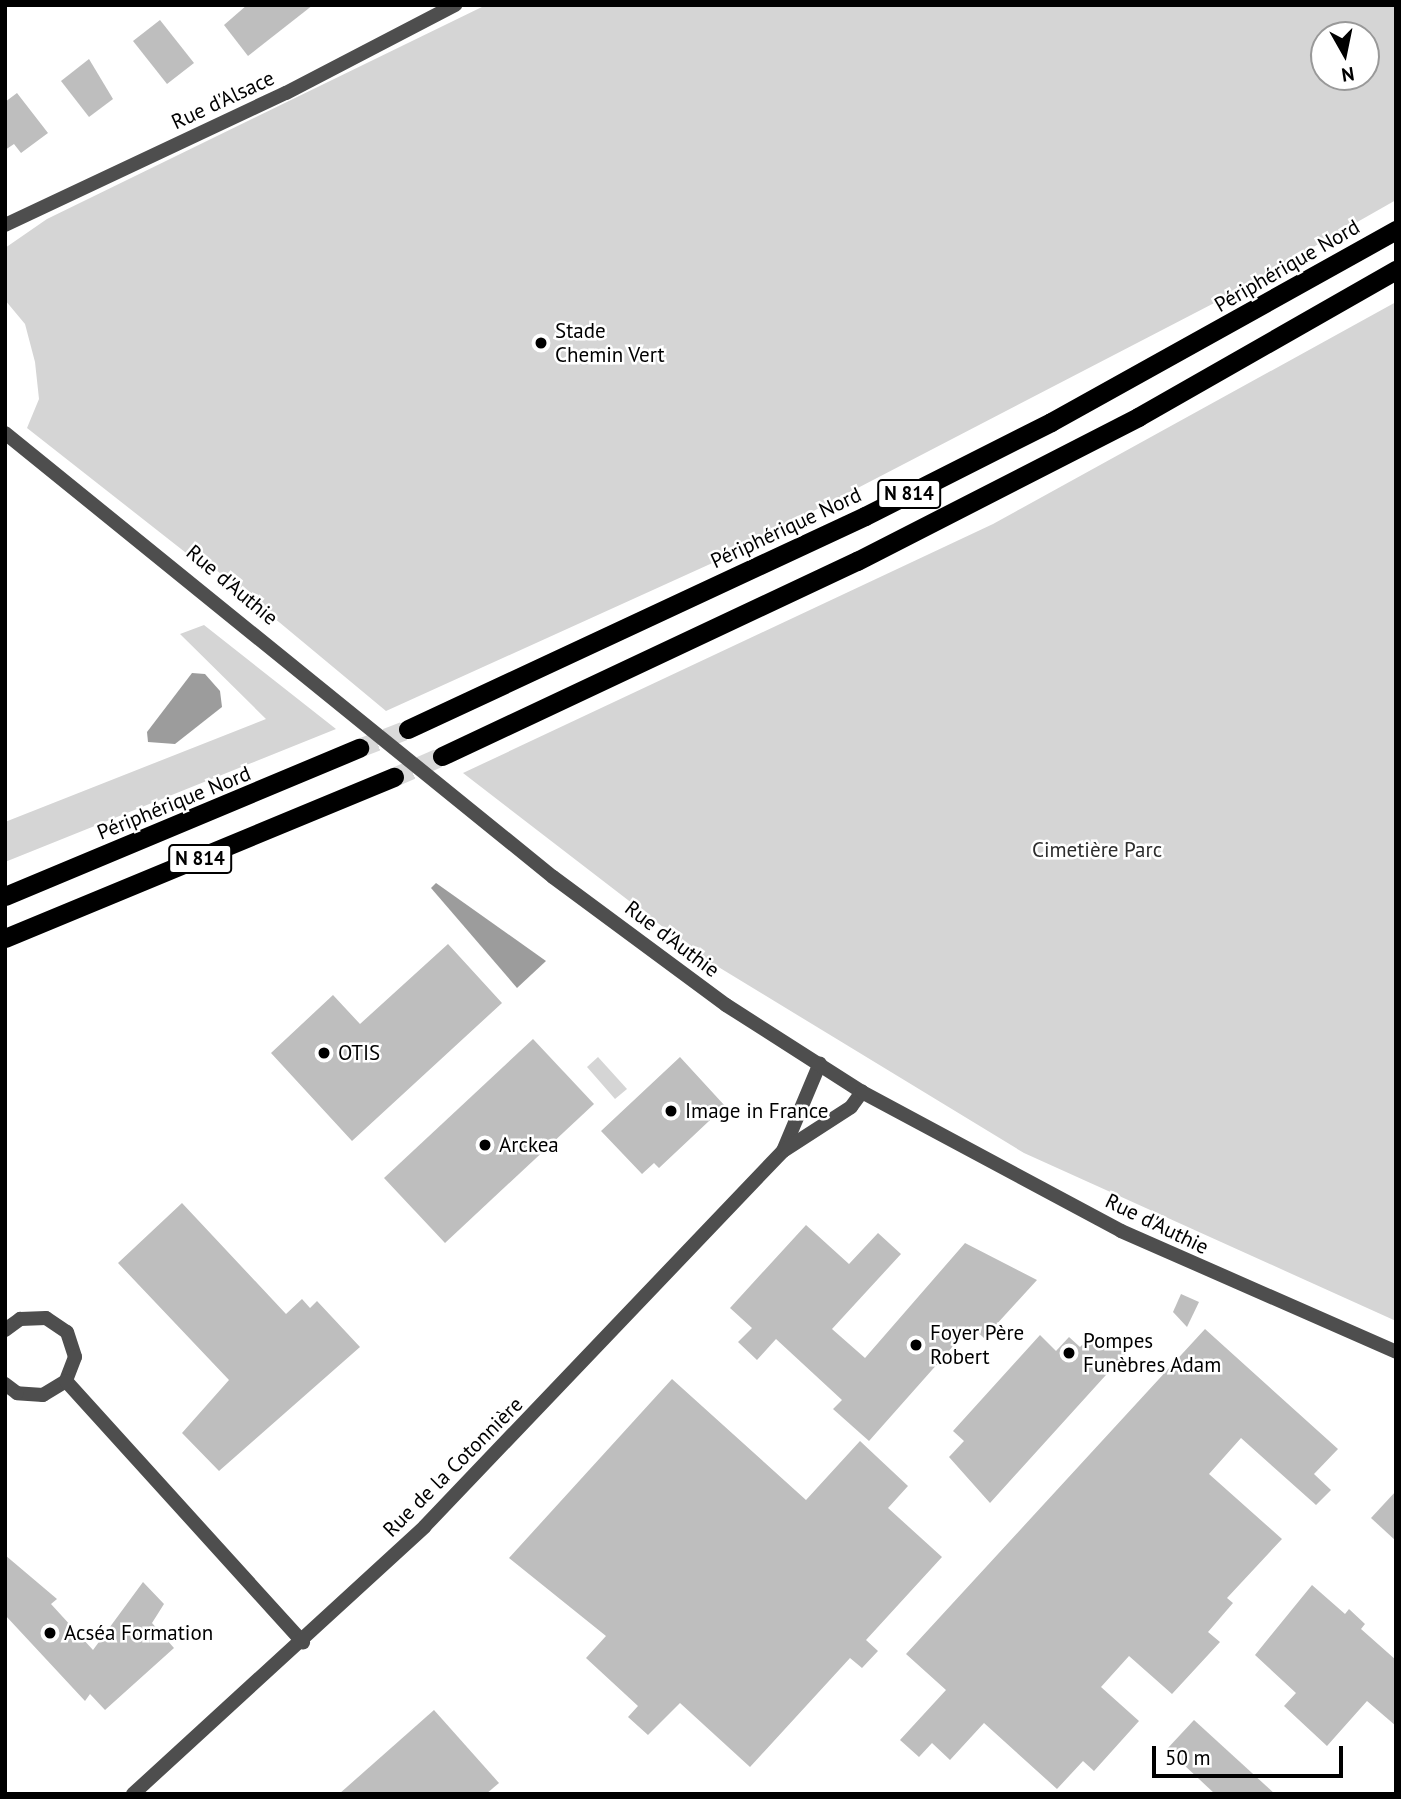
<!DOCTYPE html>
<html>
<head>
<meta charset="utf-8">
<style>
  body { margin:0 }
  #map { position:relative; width:1401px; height:1799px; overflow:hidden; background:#fff; font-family:"PT Sans",sans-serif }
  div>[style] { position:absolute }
  .green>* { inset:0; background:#d5d5d5 }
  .water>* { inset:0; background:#9c9c9c }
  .building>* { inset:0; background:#bebebe }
  .trunk-tunnel>* { height:19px; margin-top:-9.5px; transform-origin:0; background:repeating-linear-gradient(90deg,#d9d9d9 0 19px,transparent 0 29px) }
  .minor>* { height:14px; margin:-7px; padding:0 7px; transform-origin:7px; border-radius:7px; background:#4e4e4e }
  .tertiary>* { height:14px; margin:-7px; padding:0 7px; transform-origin:7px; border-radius:7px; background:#4e4e4e }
  .trunk>* { height:19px; margin:-9.5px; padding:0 9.5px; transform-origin:9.5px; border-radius:9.5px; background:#000 }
  .dots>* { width:19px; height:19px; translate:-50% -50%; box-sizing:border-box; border:4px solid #fff; border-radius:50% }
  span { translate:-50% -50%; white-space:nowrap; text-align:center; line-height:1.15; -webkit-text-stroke:5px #fff; paint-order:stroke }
  .shield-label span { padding:2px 5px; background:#fff; border:2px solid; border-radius:5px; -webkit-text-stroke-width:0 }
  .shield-label { font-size:19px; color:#000; font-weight:700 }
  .street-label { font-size:21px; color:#000 }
  .poi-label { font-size:21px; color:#000 }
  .left { translate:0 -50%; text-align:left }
  .park-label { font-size:21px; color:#2c2c2c }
  .frame { position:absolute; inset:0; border:7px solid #000; pointer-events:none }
  .north { position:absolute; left:1310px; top:21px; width:70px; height:70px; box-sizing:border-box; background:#fff; border:2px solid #999; border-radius:50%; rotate:171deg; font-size:19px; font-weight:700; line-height:28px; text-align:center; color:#000 }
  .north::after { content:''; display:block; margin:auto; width:24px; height:32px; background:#000; clip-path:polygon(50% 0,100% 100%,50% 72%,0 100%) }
  .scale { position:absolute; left:1152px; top:1746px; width:191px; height:32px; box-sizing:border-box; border:4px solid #000; border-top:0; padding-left:9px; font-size:21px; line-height:24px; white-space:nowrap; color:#000; -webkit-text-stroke:5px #fff; paint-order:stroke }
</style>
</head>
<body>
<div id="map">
  <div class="green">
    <div style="clip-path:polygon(evenodd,486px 5px,1396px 5px,1396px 200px,1220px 300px,719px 560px,386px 711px,209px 564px,204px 567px,27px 428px,39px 399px,35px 362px,25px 324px,5px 300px,5px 248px,47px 219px,486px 5px,1324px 35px,1366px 35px,1366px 77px,1324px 77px,1324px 35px)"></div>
    <div style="clip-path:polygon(1396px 302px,1396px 1321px,1024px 1153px,702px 957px,463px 773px,993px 524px)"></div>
    <div style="clip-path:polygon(204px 625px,336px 729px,5px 862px,5px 822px,266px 719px,180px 634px)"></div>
    <div style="clip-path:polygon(598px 1057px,627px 1089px,615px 1099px,587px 1067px)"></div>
  </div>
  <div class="water">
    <div style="clip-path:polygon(192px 673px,205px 674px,220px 691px,222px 707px,175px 744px,148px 742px,147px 732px)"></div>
    <div style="clip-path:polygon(436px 883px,546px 961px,517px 988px,431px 888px)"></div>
  </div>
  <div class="building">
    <div style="clip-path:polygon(247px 5px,313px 5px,248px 56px,224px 25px)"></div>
    <div style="clip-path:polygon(160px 20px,194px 63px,167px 84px,133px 41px)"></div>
    <div style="clip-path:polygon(89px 59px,113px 99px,89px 117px,61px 81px)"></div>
    <div style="clip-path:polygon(17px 93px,48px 133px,21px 153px,14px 144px,5px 150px,5px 102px)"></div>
    <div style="clip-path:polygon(448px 944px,502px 1003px,352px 1141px,271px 1053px,333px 995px,360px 1024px)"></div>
    <div style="clip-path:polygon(533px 1039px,594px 1104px,445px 1243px,384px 1178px)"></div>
    <div style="clip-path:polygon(680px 1057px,725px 1106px,659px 1168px,654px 1163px,642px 1174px,601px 1131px)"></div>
    <div style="clip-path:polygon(182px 1203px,286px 1314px,302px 1299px,310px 1308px,317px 1301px,360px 1347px,219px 1471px,182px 1433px,229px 1380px,118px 1263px)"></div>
    <div style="clip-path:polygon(806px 1225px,849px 1264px,878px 1233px,901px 1254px,832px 1329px,865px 1358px,965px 1243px,1037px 1280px,984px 1338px,971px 1326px,869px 1441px,833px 1409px,842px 1400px,776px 1339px,757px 1360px,738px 1342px,752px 1328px,730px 1308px)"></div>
    <div style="clip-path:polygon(1181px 1294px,1199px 1302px,1187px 1327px,1173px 1312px)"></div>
    <div style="clip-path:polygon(1205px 1329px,1338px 1449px,1314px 1474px,1331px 1490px,1316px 1505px,1241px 1438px,1209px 1474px,1282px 1539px,1227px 1598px,1233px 1603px,1208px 1632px,1220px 1642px,1172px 1694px,1129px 1656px,1101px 1687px,1139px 1721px,1094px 1771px,1083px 1761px,1057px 1789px,984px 1723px,950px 1760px,932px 1743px,919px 1757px,900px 1740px,946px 1690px,906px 1654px)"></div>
    <div style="clip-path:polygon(1040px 1335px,1056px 1351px,1069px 1337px,1080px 1347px,1091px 1336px,1104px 1348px,1111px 1341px,1125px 1354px,990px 1503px,949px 1457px,964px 1441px,953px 1431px)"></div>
    <div style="clip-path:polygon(672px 1379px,806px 1500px,860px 1441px,908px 1486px,888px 1508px,942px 1557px,866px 1640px,878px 1651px,862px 1668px,850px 1658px,750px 1767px,680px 1703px,648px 1735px,628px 1717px,638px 1706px,586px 1658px,606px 1636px,509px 1558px)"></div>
    <div style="clip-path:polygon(1396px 1491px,1396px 1541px,1371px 1518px)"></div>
    <div style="clip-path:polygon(5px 1555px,57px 1599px,51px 1604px,93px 1650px,143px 1582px,164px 1604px,152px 1623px,174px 1648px,105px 1710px,90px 1694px,85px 1701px,5px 1615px)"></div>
    <div style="clip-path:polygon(1312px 1585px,1345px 1614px,1349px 1609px,1365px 1624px,1361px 1629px,1396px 1660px,1396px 1726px,1367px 1701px,1327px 1746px,1284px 1706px,1296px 1693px,1255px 1655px)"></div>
    <div style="clip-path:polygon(434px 1710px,499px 1783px,486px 1794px,339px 1794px)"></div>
    <div style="clip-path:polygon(1194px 1720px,1275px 1794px,1215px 1794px,1167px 1749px)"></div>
  </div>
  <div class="trunk-tunnel">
    <div style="left:359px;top:748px;width:53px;rotate:-21.2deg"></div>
    <div style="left:394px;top:777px;width:52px;rotate:-23.6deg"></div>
  </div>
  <div class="minor">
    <div style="left:783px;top:1151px;width:95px;rotate:-67.2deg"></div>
    <div style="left:5px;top:1330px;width:19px;rotate:-36deg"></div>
    <div style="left:20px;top:1319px;width:26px;rotate:-2deg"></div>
    <div style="left:46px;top:1318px;width:25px;rotate:34deg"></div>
    <div style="left:67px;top:1332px;width:26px;rotate:72deg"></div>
    <div style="left:75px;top:1357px;width:26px;rotate:111deg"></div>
    <div style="left:66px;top:1381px;width:27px;rotate:149deg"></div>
    <div style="left:43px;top:1395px;width:26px;rotate:-176deg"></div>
    <div style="left:17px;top:1393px;width:15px;rotate:-143deg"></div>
    <div style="left:66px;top:1381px;width:353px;rotate:47.8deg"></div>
    <div style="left:133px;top:1794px;width:396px;rotate:-42.5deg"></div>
    <div style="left:425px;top:1526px;width:518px;rotate:-46.33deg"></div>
    <div style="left:783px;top:1151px;width:81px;rotate:-32.9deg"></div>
    <div style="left:851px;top:1107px;width:19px;rotate:-54deg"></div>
  </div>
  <div class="tertiary">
    <div style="left:5px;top:225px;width:310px;rotate:-25.2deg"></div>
    <div style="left:286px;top:93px;width:191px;rotate:-27.5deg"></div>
    <div style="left:5px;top:433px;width:705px;rotate:39.02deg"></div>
    <div style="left:553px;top:877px;width:215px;rotate:36.5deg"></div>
    <div style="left:726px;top:1005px;width:161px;rotate:32.6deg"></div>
    <div style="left:862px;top:1092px;width:294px;rotate:28.2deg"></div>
    <div style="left:1121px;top:1231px;width:300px;rotate:23.7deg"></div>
  </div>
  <div class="trunk">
    <div style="left:408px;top:729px;width:504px;rotate:-24.99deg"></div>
    <div style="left:865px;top:516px;width:208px;rotate:-26.8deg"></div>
    <div style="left:1051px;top:422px;width:395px;rotate:-29.1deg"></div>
    <div style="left:442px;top:756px;width:459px;rotate:-25.2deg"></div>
    <div style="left:857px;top:561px;width:316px;rotate:-27.1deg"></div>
    <div style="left:1138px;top:417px;width:297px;rotate:-29.7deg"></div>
    <div style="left:5px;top:896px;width:384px;rotate:-22.7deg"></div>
    <div style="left:5px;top:938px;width:421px;rotate:-22.5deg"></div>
  </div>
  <div class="dots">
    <div style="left:541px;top:343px;background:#000"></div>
    <div style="left:324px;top:1053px;background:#000"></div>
    <div style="left:671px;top:1111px;background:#000"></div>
    <div style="left:485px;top:1145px;background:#000"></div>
    <div style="left:916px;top:1345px;background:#000"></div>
    <div style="left:1069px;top:1353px;background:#000"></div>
    <div style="left:50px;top:1633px;background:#000"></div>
  </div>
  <div class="shield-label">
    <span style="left:909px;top:494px">N 814</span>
    <span style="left:200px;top:859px">N 814</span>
  </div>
  <div class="street-label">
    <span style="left:223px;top:100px;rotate:-25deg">Rue d'Alsace</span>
    <span style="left:1287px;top:266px;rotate:-30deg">Périphérique Nord</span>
    <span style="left:786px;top:528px;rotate:-25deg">Périphérique Nord</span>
    <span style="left:232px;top:585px;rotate:40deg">Rue d'Authie</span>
    <span style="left:174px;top:803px;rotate:-22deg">Périphérique Nord</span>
    <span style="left:672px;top:939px;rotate:37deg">Rue d'Authie</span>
    <span style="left:1157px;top:1224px;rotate:26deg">Rue d'Authie</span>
    <span style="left:453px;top:1467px;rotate:-45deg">Rue de la Cotonnière</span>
  </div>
  <div class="poi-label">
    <span class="left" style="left:555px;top:343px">Stade<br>Chemin Vert</span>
    <span class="left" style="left:338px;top:1053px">OTIS</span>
    <span class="left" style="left:685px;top:1111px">Image in France</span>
    <span class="left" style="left:499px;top:1145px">Arckea</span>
    <span class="left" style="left:930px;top:1345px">Foyer Père<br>Robert</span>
    <span class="left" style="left:1083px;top:1353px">Pompes<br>Funèbres Adam</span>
    <span class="left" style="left:64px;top:1633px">Acséa Formation</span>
  </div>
  <div class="park-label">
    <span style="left:1097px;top:850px">Cimetière Parc</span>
  </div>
  <div class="frame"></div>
  <div class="north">N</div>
  <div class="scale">50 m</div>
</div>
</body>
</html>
